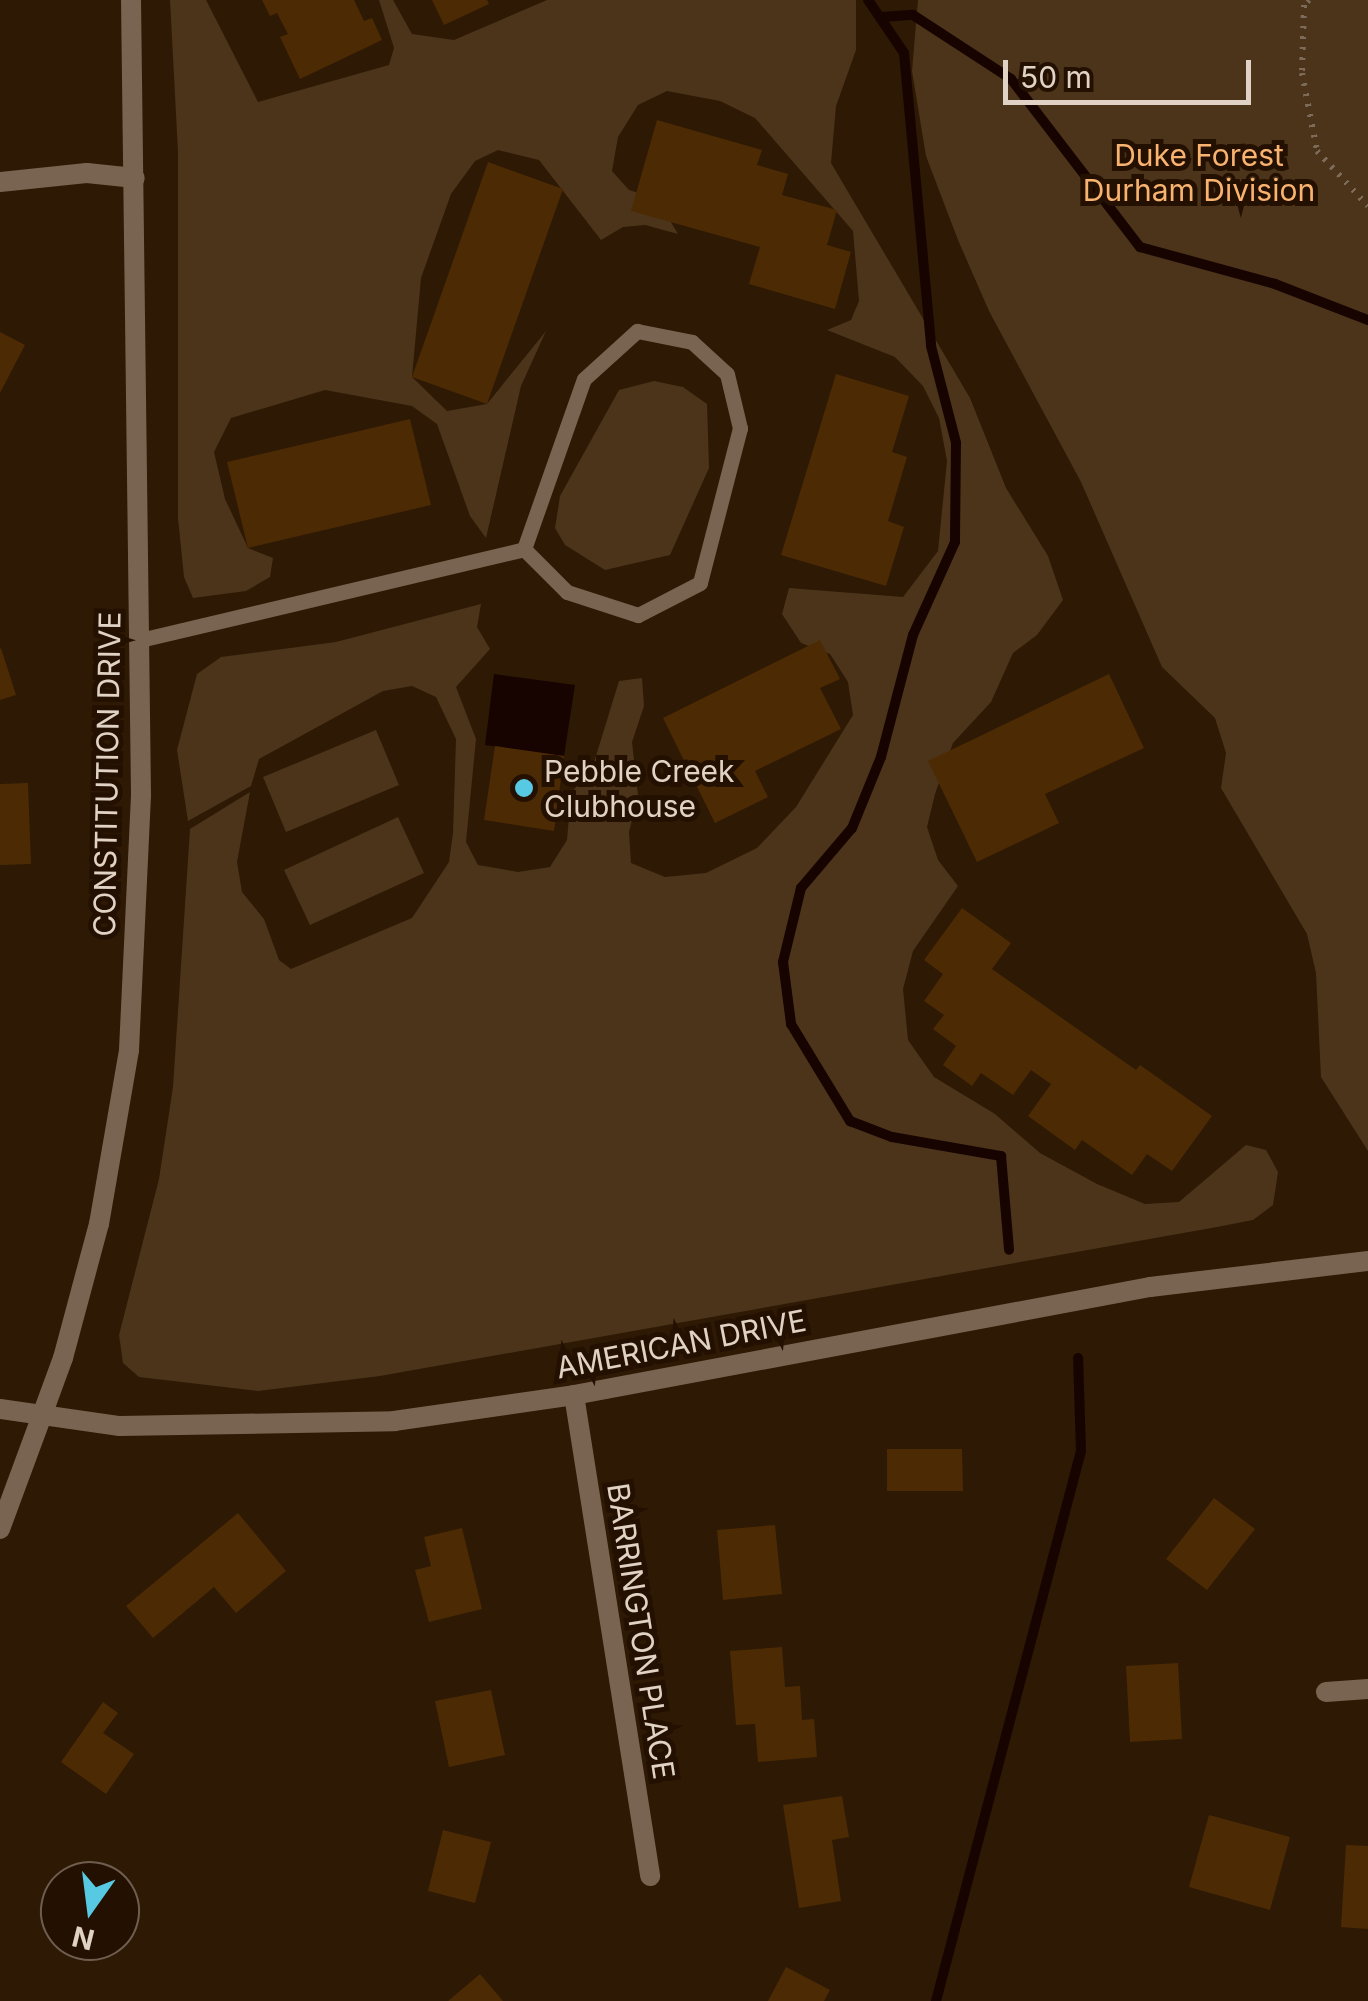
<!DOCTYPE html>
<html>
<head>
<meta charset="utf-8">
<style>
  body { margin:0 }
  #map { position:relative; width:1368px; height:2001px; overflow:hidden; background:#2e1904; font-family:Inter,sans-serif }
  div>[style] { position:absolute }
  .green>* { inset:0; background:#4c341b }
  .water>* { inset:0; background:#170400 }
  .stream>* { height:10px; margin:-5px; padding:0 5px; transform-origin:5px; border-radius:5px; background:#170400 }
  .building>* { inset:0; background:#4c2b04 }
  .path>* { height:6px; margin-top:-3px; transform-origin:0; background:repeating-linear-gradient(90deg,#7d6b5a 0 2.5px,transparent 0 10.5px) }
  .service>* { height:15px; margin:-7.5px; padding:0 7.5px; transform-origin:7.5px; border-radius:7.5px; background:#786451 }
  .minor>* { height:20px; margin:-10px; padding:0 10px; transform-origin:10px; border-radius:10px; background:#786451 }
  .tertiary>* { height:20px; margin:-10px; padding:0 10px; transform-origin:10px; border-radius:10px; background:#786451 }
  .dots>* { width:28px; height:28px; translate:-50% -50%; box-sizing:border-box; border:5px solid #241000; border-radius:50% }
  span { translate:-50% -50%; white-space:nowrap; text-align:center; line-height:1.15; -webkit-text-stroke:10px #241000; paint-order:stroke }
  .park-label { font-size:30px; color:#f7b36f }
  .poi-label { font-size:30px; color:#e0d2c5 }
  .left { translate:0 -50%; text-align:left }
  .street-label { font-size:30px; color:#e0d2c5 }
  .north { position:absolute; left:40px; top:1861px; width:100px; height:100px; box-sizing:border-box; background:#241000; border:2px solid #6f5e4f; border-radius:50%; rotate:194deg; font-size:28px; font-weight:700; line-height:40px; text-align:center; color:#e0d2c5 }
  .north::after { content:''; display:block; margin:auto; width:35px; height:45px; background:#57c9e2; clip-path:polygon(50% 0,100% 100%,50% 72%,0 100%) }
  .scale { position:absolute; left:1003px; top:60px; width:248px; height:45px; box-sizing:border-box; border:5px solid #e0d2c5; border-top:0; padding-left:12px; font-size:30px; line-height:35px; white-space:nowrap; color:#e0d2c5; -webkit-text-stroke:8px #241000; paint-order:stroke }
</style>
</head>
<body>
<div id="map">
  <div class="green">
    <div style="clip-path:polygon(170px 0,206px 0,258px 102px,389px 65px,394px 48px,379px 0,393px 0,412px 34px,454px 40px,547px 0,856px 0,856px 50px,836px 106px,831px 163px,970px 398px,1006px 488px,1048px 556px,1063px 600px,1037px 635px,1013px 653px,991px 702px,953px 743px,935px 794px,927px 827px,938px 860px,958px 886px,913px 951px,903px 989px,908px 1040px,934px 1077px,995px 1114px,1040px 1153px,1097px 1184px,1145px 1204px,1179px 1202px,1246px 1145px,1266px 1150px,1278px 1172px,1273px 1205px,1253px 1220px,1217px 1227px,380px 1376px,258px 1391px,139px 1377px,123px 1363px,119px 1335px,159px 1179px,173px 1087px,190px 829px,250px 792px,237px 862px,242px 892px,264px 919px,279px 960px,291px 969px,412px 918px,449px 862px,453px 833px,456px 739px,436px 697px,412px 686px,383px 691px,259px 759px,251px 786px,188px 821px,177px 750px,197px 674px,221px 657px,336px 642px,481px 604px,477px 627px,490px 649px,456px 687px,476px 739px,466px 842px,478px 865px,518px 872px,550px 867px,567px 840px,571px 793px,592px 769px,619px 681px,642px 678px,644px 706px,632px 742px,638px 795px,629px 832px,631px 863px,665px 877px,706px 873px,757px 848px,796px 807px,853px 715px,848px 682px,830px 654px,801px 643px,782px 614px,789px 588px,903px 597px,938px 551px,947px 461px,939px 418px,923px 386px,895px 357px,827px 330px,851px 320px,859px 301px,853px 231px,755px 118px,720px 101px,667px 91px,638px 105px,618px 137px,612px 171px,629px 190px,657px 199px,678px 234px,645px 225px,623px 227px,601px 240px,539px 160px,498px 150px,475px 161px,451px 194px,421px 278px,412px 377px,447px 411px,487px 404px,546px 331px,521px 386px,486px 538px,470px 516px,437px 424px,412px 406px,325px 390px,231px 418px,214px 452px,225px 499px,248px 548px,273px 558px,270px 577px,246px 591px,193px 598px,184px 577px,178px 518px,178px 152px)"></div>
    <div style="clip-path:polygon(918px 0,1368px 0,1368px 1151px,1321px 1077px,1316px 973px,1307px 934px,1221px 788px,1226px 753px,1215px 718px,1162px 667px,1081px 482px,989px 311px,958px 240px,926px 156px,912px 71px)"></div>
    <div style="clip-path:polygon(654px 381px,683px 387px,707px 404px,709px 468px,670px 555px,605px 570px,565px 545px,555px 528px,560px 496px,619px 390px)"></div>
    <div style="clip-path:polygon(376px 730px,399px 785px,286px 832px,263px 777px)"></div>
    <div style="clip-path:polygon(398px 817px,424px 873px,310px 925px,284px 870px)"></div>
  </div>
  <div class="water">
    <div style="clip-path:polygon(494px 674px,575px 685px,564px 756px,485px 745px)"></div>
  </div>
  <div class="stream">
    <div style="left:868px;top:0;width:64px;rotate:55.8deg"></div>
    <div style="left:904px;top:53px;width:294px;rotate:84.7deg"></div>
    <div style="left:931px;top:346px;width:100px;rotate:75.5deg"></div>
    <div style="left:956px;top:443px;width:99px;rotate:90.6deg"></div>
    <div style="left:955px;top:542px;width:102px;rotate:114.3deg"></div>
    <div style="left:913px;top:635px;width:126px;rotate:104.7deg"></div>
    <div style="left:881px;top:757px;width:77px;rotate:112.2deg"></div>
    <div style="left:852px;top:828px;width:79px;rotate:130.4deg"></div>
    <div style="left:801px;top:888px;width:76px;rotate:103.7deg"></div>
    <div style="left:783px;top:962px;width:63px;rotate:82.6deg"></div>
    <div style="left:791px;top:1024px;width:114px;rotate:58.7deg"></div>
    <div style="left:850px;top:1121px;width:45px;rotate:20.9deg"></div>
    <div style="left:892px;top:1137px;width:111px;rotate:9.9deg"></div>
    <div style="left:1001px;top:1156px;width:94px;rotate:85.1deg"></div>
    <div style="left:882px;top:17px;width:31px;rotate:-4deg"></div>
    <div style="left:913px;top:15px;width:117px;rotate:33.1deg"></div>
    <div style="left:1011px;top:79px;width:212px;rotate:52.5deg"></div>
    <div style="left:1140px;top:247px;width:140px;rotate:15.3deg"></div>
    <div style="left:1275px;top:284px;width:100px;rotate:21.2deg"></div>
    <div style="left:936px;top:2001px;width:569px;rotate:-75.23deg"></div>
    <div style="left:1081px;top:1451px;width:93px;rotate:-91.8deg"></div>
  </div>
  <div class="building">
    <div style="clip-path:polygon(262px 0,354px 0,364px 21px,372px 18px,382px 40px,300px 79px,280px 37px,288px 34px,277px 13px,270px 16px)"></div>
    <div style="clip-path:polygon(432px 0,487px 0,489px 4px,444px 25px)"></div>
    <div style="clip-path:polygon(657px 120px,762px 150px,757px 165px,788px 174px,782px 195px,837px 210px,827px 245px,851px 252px,835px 309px,749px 284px,760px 247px,631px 211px)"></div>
    <div style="clip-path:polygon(488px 162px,563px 189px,487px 404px,412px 377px)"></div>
    <div style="clip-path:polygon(0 332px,25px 345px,0 393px)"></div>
    <div style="clip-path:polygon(836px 374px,909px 396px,892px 452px,907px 457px,888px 521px,904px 527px,886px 586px,781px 555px)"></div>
    <div style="clip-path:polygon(410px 419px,431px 505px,248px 548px,227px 462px)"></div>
    <div style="clip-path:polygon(820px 640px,840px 679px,820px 688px,841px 729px,755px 771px,768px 797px,715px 823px,663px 718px)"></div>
    <div style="clip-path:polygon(1px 648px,16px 695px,0 700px,0 649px)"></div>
    <div style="clip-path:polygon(1109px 674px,1144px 748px,1045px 794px,1059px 823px,977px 862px,928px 761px)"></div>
    <div style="clip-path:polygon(495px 746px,564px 756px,554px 831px,484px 820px)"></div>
    <div style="clip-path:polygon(28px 783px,31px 864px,0 865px,0 784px)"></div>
    <div style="clip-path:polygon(962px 908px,1011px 943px,992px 969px,1136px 1070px,1140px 1065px,1212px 1116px,1172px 1171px,1147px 1154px,1132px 1175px,1082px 1140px,1075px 1150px,1028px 1116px,1051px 1084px,1031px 1070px,1013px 1095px,981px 1073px,972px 1086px,943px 1065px,956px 1046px,933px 1029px,944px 1015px,924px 1001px,943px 974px,924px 960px)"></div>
    <div style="clip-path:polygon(887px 1449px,962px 1449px,963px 1491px,887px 1491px)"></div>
    <div style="clip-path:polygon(1214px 1498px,1255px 1529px,1207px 1590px,1166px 1559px)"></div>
    <div style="clip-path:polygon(238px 1513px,286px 1571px,236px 1613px,214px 1587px,153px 1638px,126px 1606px)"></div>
    <div style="clip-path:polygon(775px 1525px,782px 1594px,723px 1600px,717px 1530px)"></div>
    <div style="clip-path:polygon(462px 1528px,482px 1609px,429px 1622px,415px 1570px,431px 1566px,424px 1537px)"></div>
    <div style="clip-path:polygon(782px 1647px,785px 1687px,800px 1686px,802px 1720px,814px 1719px,817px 1757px,758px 1762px,755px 1724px,736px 1725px,730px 1651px)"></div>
    <div style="clip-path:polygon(1178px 1663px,1182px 1739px,1130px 1742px,1126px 1666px)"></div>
    <div style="clip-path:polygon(491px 1690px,505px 1755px,449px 1767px,435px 1701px)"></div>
    <div style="clip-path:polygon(103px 1702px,118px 1713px,103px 1733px,134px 1754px,106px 1794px,61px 1762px)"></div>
    <div style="clip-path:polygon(842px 1796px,849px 1837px,832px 1840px,841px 1901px,799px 1908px,783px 1805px)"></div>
    <div style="clip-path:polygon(1209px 1815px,1290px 1837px,1270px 1910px,1189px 1887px)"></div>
    <div style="clip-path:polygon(443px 1830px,491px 1842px,475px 1903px,428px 1891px)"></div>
    <div style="clip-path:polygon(1346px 1845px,1368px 1846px,1368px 1929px,1341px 1927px)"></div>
    <div style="clip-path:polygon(786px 1967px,830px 1990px,824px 2001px,768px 2001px)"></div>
    <div style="clip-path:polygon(480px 1974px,503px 2001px,448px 2001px)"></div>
  </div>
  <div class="path">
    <div style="left:1309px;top:0;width:7px;rotate:135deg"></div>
    <div style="left:1304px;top:5px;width:68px;rotate:91.7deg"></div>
    <div style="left:1302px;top:73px;width:79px;rotate:79.1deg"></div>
    <div style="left:1317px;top:151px;width:75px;rotate:47.2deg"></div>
  </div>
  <div class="service">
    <div style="left:140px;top:640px;width:395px;rotate:-13.3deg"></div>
    <div style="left:524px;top:549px;width:180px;rotate:-70.6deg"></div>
    <div style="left:584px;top:379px;width:72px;rotate:-42.2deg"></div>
    <div style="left:637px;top:331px;width:56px;rotate:11.3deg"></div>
    <div style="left:692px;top:342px;width:47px;rotate:42.4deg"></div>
    <div style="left:727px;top:374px;width:56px;rotate:76.5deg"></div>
    <div style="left:740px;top:428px;width:160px;rotate:104.5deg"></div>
    <div style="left:700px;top:583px;width:70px;rotate:152.7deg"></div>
    <div style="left:638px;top:615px;width:75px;rotate:-162.1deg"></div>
    <div style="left:567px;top:592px;width:61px;rotate:-135deg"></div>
  </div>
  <div class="minor">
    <div style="left:0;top:182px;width:87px;rotate:-5.9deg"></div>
    <div style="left:87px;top:173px;width:48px;rotate:5.9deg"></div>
    <div style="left:574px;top:1395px;width:487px;rotate:81deg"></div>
    <div style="left:0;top:1529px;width:118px;rotate:-69.7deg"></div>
    <div style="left:1326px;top:1692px;width:42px;rotate:-4.1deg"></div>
  </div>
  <div class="tertiary">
    <div style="left:0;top:1409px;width:121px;rotate:8.1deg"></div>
    <div style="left:120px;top:1426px;width:274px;rotate:-1deg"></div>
    <div style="left:394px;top:1421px;width:182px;rotate:-8.2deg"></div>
    <div style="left:574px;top:1395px;width:586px;rotate:-10.62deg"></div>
    <div style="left:1150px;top:1287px;width:220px;rotate:-6.8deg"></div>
    <div style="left:41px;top:1418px;width:64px;rotate:-69.9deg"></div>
    <div style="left:63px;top:1358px;width:139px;rotate:-75deg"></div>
    <div style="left:99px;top:1224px;width:177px;rotate:-80.2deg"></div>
    <div style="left:129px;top:1050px;width:255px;rotate:-87.3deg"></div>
    <div style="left:141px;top:795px;width:795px;rotate:-90.72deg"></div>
  </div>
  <div class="dots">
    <div style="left:524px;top:788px;background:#57c9e2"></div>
  </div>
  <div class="park-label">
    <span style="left:1199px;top:172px">Duke Forest<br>Durham Division</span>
  </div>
  <div class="poi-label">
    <span class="left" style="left:544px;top:788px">Pebble Creek<br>Clubhouse</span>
  </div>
  <div class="street-label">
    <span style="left:107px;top:774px;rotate:-89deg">CONSTITUTION DRIVE</span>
    <span style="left:681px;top:1344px;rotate:-11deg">AMERICAN DRIVE</span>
    <span style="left:641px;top:1631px;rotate:81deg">BARRINGTON PLACE</span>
  </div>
  <div class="north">N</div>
  <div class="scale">50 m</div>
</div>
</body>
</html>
